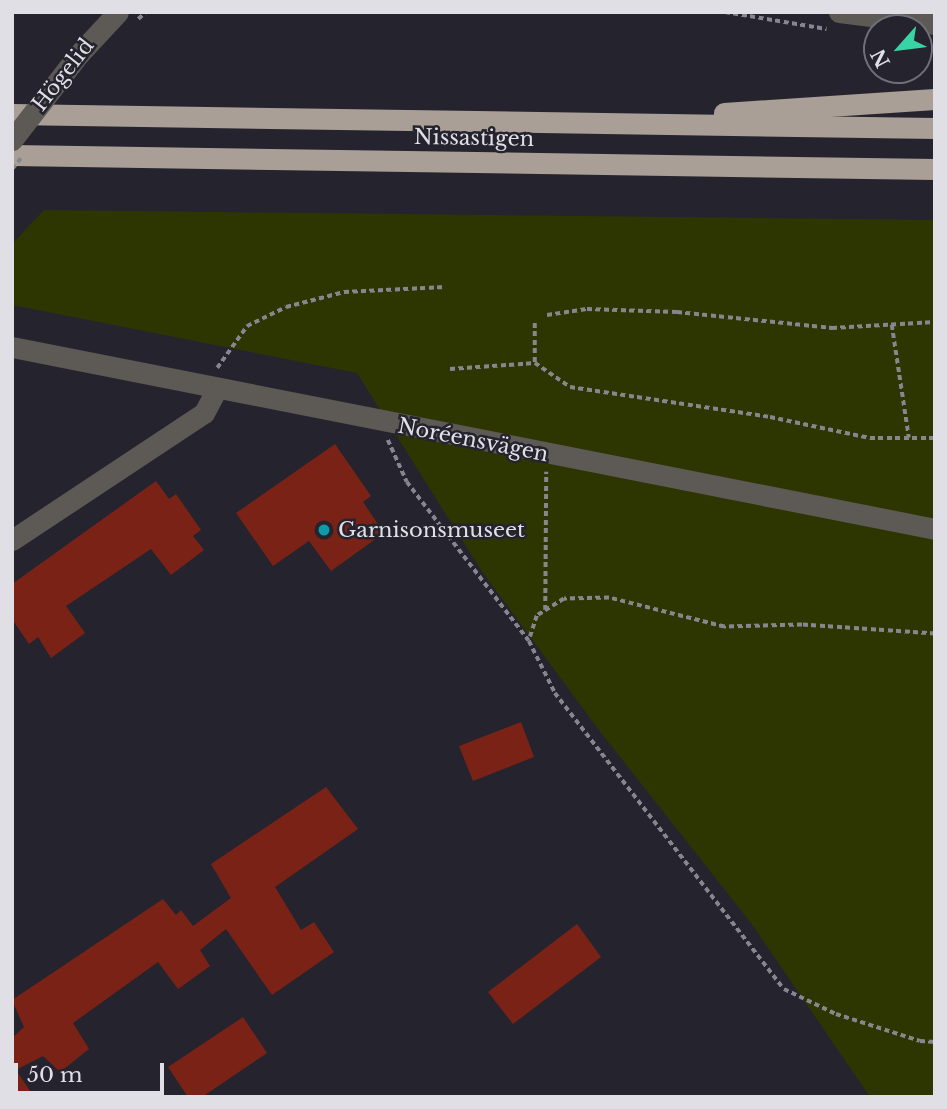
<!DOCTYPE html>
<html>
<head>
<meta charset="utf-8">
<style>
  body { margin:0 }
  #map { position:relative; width:947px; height:1109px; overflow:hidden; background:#25242e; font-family:"Libre Baskerville",serif }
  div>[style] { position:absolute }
  .green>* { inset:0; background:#2d3601 }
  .building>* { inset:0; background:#7a2216 }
  .path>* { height:3.5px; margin-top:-1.75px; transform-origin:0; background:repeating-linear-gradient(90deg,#87868e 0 5px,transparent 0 8.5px) }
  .minor>* { height:21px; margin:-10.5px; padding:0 10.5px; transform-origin:10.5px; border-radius:10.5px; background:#5d5955 }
  .highway>* { height:21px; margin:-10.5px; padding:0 10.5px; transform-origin:10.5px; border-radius:10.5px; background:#a99f96 }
  .path-bridge>* { height:3.5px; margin-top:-1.75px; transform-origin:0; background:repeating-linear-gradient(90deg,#87868e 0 5px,transparent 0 8.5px) }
  .minor-bridge>* { height:21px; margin:-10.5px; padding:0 10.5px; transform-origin:10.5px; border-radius:10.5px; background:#5d5955 }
  .dots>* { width:19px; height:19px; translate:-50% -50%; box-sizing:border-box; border:4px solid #25242e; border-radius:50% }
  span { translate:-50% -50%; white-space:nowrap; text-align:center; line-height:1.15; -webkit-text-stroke:5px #25242e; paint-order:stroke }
  .street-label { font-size:21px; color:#dfdfe5 }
  .poi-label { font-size:21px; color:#dfdfe5 }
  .left { translate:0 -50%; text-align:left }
  .frame { position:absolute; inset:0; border:14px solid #dfdfe5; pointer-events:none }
  .north { position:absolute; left:863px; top:14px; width:70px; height:70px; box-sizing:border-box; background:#25242e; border:2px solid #6f6f77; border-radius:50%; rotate:242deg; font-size:19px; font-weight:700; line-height:28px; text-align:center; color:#dfdfe5 }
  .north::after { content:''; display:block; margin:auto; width:24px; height:32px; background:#39d4a5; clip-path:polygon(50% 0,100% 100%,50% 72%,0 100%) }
  .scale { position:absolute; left:14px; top:1063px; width:150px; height:32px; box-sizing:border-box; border:4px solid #dfdfe5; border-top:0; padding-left:9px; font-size:21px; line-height:24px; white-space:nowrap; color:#dfdfe5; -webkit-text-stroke:5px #25242e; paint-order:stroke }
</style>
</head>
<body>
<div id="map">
  <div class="green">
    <div style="clip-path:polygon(44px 210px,935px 220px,935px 1097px,870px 1097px,751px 923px,598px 729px,481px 570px,357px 373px,12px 305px,12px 244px)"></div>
  </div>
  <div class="building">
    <div style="clip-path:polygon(335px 444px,371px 496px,363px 502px,384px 533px,331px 571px,309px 541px,273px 566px,236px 513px)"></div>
    <div style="clip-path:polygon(156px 481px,169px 499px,176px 494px,201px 530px,193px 536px,204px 550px,171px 575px,151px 549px,66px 606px,85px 633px,51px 658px,38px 637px,29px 644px,12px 619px,12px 584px)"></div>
    <div style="clip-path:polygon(521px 722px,534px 757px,473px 781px,459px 746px)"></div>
    <div style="clip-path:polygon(326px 787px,358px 829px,275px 887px,301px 930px,314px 922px,334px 952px,272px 995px,226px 929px,200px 950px,210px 966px,178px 989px,158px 962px,73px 1023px,89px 1049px,60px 1072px,43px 1056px,16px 1070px,34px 1097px,12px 1097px,12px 1038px,24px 1027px,12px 1000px,163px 899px,176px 915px,181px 910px,193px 926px,231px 898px,211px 864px)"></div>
    <div style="clip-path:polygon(577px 924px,601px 957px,513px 1024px,488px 992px)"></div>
    <div style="clip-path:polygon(243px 1017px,267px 1053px,202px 1097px,188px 1097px,168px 1067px)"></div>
  </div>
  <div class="path">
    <div style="left:725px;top:12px;width:103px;rotate:9.5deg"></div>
    <div style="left:138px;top:19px;width:11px;rotate:-41deg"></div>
    <div style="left:547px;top:315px;width:40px;rotate:-8.5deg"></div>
    <div style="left:587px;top:309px;width:90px;rotate:1.9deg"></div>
    <div style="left:677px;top:312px;width:156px;rotate:5.9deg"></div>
    <div style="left:832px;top:328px;width:103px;rotate:-3.3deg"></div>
    <div style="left:535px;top:323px;width:40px;rotate:90deg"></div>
    <div style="left:535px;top:363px;width:42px;rotate:34.4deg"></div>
    <div style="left:570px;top:387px;width:202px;rotate:8.5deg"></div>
    <div style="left:770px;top:417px;width:102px;rotate:11.9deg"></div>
    <div style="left:870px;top:438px;width:65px"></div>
    <div style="left:892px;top:325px;width:114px;rotate:81.4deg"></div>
    <div style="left:217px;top:368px;width:52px;rotate:-54.5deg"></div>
    <div style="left:247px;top:326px;width:43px;rotate:-26deg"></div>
    <div style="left:286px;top:307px;width:60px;rotate:-14.5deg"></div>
    <div style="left:344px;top:292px;width:101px;rotate:-2.8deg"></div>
    <div style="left:450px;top:369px;width:85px;rotate:-4deg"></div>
    <div style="left:388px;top:440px;width:46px;rotate:65.7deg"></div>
    <div style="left:407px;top:482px;width:200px;rotate:52.5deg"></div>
    <div style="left:545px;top:610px;width:138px;rotate:-89.6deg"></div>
    <div style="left:935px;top:634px;width:133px;rotate:-176.1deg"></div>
    <div style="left:802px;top:625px;width:78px;rotate:178.5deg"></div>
    <div style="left:724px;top:627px;width:119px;rotate:-165.8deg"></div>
    <div style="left:609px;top:598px;width:45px;rotate:178.7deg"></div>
    <div style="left:564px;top:599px;width:32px;rotate:148deg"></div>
    <div style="left:537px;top:616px;width:26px;rotate:108deg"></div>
    <div style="left:529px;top:641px;width:58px;rotate:63.4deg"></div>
    <div style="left:555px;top:693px;width:374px;rotate:52.3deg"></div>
    <div style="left:784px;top:989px;width:58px;rotate:25.7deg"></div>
    <div style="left:836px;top:1014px;width:88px;rotate:17.8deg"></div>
    <div style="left:920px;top:1041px;width:15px;rotate:4deg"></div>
  </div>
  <div class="minor">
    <div style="left:839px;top:12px;width:97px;rotate:7.1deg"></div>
    <div style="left:79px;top:54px;width:57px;rotate:-47.1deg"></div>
    <div style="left:12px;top:347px;width:941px;rotate:11.15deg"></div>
    <div style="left:12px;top:540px;width:230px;rotate:-33.5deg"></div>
    <div style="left:204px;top:413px;width:26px;rotate:-62deg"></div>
  </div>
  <div class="highway">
    <div style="left:724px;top:113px;width:211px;rotate:-3.8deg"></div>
    <div style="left:12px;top:114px;width:923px;rotate:0.87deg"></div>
    <div style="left:12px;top:155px;width:923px;rotate:0.87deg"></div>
  </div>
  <div class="path-bridge">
    <div style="left:12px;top:169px;width:14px;rotate:-51deg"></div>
  </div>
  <div class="minor-bridge">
    <div style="left:12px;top:140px;width:109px;rotate:-52.1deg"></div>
  </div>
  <div class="dots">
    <div style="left:324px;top:530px;background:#0f9aa8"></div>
  </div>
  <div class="street-label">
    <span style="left:63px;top:75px;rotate:-52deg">Högelid</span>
    <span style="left:474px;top:138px;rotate:1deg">Nissastigen</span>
    <span style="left:473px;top:440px;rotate:11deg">Noréensvägen</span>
  </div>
  <div class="poi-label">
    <span class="left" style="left:338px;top:530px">Garnisonsmuseet</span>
  </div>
  <div class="frame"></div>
  <div class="north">N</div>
  <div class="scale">50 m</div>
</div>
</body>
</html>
